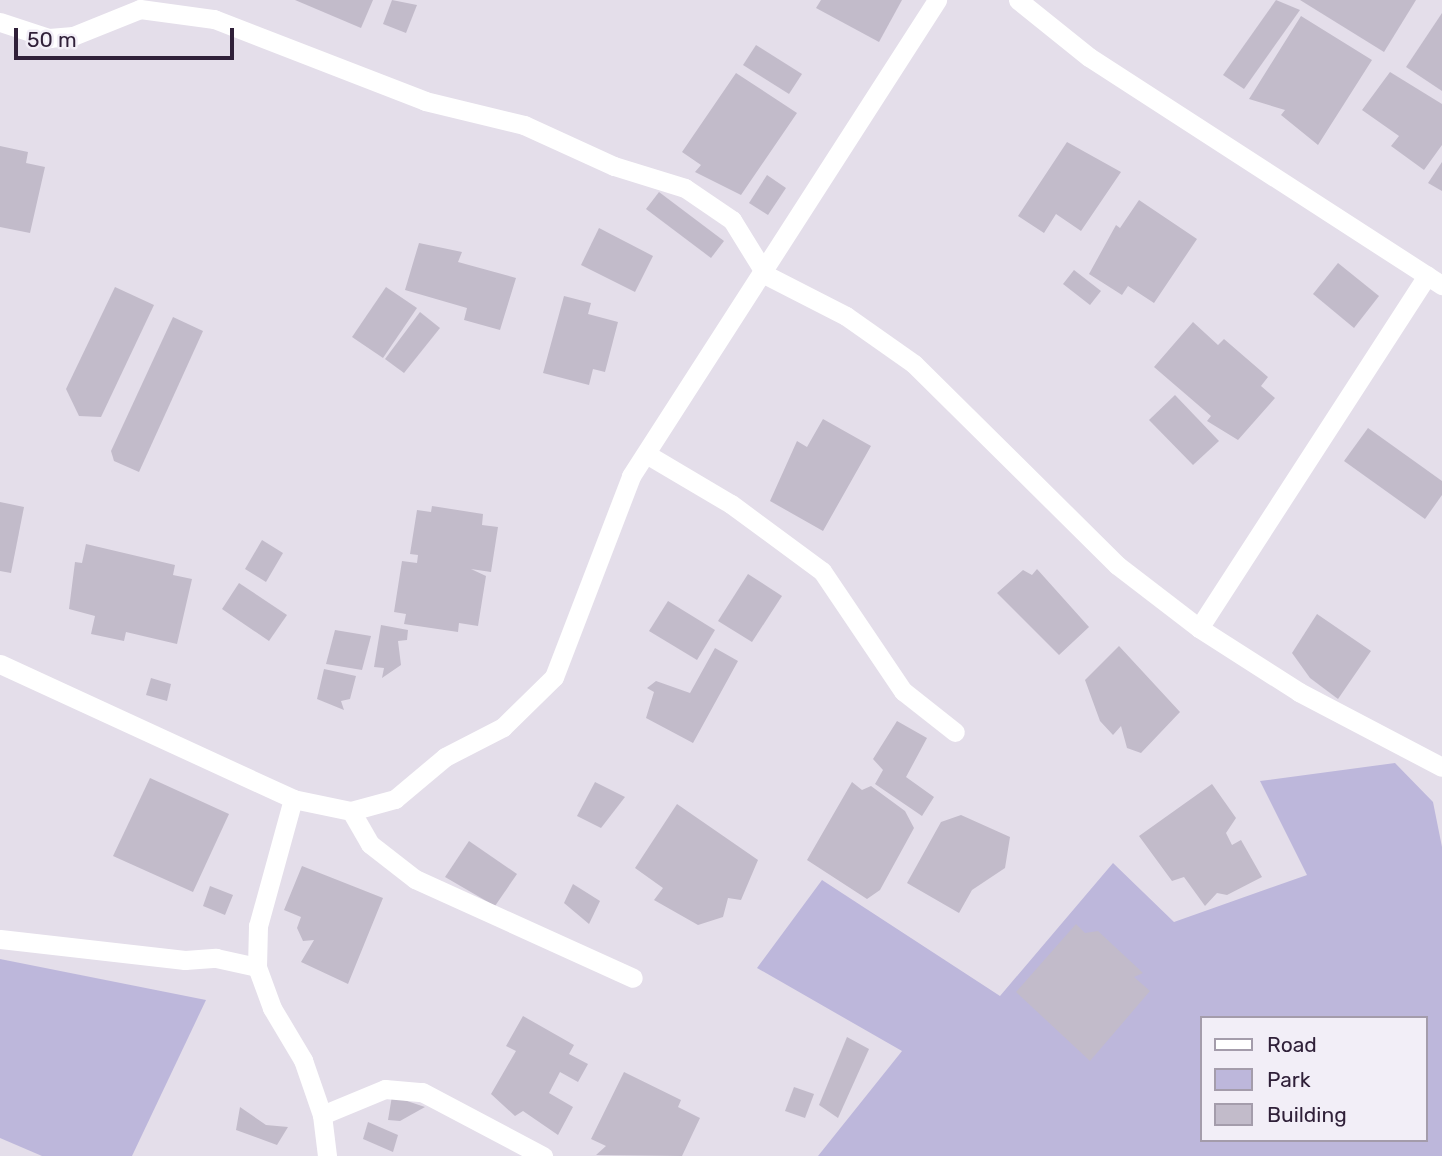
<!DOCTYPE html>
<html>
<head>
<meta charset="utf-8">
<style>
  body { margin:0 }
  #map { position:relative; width:1442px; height:1156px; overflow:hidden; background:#e4deea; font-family:Rubik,sans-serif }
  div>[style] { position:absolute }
  .green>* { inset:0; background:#bdb7db }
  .building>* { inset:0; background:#c2bbca }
  .minor>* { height:19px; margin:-9.5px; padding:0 9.5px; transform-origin:9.5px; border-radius:9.5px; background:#fff }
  span { translate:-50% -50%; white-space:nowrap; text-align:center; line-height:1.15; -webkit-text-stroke:5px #f2eef7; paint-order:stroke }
  .legend { position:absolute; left:1200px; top:1016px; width:228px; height:126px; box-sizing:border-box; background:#f2eef7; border:2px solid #a49cab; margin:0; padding:9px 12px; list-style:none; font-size:21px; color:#302039 }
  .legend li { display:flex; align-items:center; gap:14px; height:35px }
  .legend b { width:35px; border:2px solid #a49cab }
  .scale { position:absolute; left:14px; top:28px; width:220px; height:32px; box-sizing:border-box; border:4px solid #302039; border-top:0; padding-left:9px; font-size:21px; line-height:24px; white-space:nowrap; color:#302039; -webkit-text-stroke:5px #f2eef7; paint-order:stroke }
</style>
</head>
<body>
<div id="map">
  <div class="green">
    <div style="clip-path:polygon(evenodd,1395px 763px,1433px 802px,1442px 847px,1442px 1156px,818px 1156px,902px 1051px,757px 968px,822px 880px,1000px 996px,1113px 863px,1174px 922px,1307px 875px,1260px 781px,1395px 763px,1202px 1018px,1426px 1018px,1426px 1140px,1202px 1140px,1202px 1018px)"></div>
    <div style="clip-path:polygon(0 959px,206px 1000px,132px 1156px,42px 1156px,0 1138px)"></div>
  </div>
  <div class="building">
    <div style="clip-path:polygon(295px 0,373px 0,361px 28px)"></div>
    <div style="clip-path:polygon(392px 0,417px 5px,406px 33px,383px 24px)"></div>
    <div style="clip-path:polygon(821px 0,902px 0,879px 42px,816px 8px)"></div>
    <div style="clip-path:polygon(1276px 0,1300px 10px,1244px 89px,1223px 75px)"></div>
    <div style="clip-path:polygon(1300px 0,1416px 0,1384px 52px)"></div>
    <div style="clip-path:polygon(1442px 13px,1442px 91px,1406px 67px)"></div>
    <div style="clip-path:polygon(1301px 16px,1372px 60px,1318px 145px,1281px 115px,1285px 110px,1249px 99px)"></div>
    <div style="clip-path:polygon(756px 45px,802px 74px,789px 94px,743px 65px)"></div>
    <div style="clip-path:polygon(1390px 72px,1442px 104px,1442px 145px,1424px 170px,1391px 146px,1399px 136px,1362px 110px)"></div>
    <div style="clip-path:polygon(736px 73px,797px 113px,741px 195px,695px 172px,701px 165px,682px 152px)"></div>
    <div style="clip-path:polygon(1067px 142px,1121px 172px,1081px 231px,1056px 214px,1044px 233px,1018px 216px)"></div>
    <div style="clip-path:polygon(0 146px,28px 152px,26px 163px,45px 167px,30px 233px,0 227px)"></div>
    <div style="clip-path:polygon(1442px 162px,1442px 191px,1428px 183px)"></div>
    <div style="clip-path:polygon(767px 175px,786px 188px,768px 215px,749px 203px)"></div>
    <div style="clip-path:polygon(659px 192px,724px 241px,711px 258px,646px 209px)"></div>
    <div style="clip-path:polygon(1139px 200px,1197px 239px,1154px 303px,1128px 286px,1122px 295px,1089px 274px,1116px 225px,1120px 228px)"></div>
    <div style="clip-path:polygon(599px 228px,653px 256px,635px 292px,581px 265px)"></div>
    <div style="clip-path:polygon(419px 243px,462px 252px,458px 262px,516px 278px,500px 330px,464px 320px,467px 308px,405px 290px)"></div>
    <div style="clip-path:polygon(1338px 263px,1379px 296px,1354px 328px,1313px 294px)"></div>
    <div style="clip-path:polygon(1074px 270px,1101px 291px,1090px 305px,1063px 284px)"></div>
    <div style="clip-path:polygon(115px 287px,154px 305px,101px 417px,79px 416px,66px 389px)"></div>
    <div style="clip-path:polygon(386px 287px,417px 308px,383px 358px,352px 337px)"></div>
    <div style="clip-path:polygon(564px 296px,591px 303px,588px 314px,618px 322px,605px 372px,593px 369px,589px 385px,543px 373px)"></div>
    <div style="clip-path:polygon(420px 312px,440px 328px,404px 373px,385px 359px)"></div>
    <div style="clip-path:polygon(173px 317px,203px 331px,139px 472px,114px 461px,111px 451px)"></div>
    <div style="clip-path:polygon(1193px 322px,1218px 345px,1224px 339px,1268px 377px,1261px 386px,1275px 398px,1238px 440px,1207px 421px,1211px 416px,1154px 367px)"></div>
    <div style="clip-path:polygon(1175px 395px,1219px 441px,1193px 465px,1149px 420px)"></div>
    <div style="clip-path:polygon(823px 419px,871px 446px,823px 531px,770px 501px,797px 441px,807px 447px)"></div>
    <div style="clip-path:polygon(1368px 428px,1442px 481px,1442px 495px,1425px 519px,1344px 461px)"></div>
    <div style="clip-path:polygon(0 502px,24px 507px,11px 573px,0 571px)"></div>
    <div style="clip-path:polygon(432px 506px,483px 514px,482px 525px,498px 527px,491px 572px,471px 569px,486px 576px,478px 626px,459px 623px,458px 632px,404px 624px,406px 614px,394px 612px,402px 561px,417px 563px,418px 555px,410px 554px,417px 510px,431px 512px)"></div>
    <div style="clip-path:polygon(262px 540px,283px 553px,266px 582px,245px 569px)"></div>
    <div style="clip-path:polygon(86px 544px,175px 565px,173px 575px,192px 579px,177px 644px,126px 632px,124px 641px,91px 634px,95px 616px,69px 609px,75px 562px,82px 563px)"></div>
    <div style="clip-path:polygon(1037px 569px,1089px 627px,1059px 655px,997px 593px,1023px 570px,1032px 575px)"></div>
    <div style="clip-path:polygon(748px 574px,782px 596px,752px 642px,718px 621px)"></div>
    <div style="clip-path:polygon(239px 583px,287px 615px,269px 641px,222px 609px)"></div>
    <div style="clip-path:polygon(668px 601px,715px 630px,697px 660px,649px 631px)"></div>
    <div style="clip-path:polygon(1317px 614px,1371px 651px,1338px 699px,1310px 678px,1292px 653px)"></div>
    <div style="clip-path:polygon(381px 625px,408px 630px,407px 640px,398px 641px,401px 665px,382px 678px,384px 668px,374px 667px)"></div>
    <div style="clip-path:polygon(335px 630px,371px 636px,362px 670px,326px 664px)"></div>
    <div style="clip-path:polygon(1119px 646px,1180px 712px,1141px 753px,1127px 748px,1121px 726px,1113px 735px,1100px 721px,1085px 680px)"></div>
    <div style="clip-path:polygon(715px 648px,738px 661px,693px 743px,646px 718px,654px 692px,647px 688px,656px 681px,690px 693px)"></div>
    <div style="clip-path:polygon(324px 669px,356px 676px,350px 699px,341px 701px,344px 710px,317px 699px)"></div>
    <div style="clip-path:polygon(151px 678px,171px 684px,167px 701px,146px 695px)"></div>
    <div style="clip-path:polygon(897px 721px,927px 738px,906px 777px,934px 797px,922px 816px,875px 784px,883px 770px,873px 759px)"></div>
    <div style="clip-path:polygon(150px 778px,229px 814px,193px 892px,113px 856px)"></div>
    <div style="clip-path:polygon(595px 782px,625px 797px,601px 828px,577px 816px)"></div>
    <div style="clip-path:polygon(852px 782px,862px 790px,871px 786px,905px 811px,914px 828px,880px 890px,867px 899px,807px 860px)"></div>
    <div style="clip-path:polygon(1212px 784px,1236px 818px,1226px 833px,1232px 845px,1241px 840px,1262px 877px,1227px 895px,1217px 893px,1205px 906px,1184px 877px,1172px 881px,1139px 836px)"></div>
    <div style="clip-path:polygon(677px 804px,758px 860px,741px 900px,728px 898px,723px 917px,698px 925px,654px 900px,663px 888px,635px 868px)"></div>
    <div style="clip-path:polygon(961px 815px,1010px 837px,1005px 868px,972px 890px,959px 913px,907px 883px,941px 822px)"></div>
    <div style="clip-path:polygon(469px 841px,517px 874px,495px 906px,445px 877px)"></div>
    <div style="clip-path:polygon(302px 866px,383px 898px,348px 984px,301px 962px,314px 940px,303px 941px,297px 928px,301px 917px,284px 910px)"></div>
    <div style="clip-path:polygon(573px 884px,600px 901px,589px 924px,564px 903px)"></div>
    <div style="clip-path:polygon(210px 886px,233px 895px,225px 915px,203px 906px)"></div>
    <div style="clip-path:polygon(1076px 924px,1085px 933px,1098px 931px,1143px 973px,1134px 977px,1150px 991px,1090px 1061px,1016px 992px)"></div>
    <div style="clip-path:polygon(523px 1016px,574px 1045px,569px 1054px,588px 1064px,578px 1082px,560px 1072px,549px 1093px,573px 1107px,558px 1135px,523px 1111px,515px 1116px,491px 1094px,516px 1051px,506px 1046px)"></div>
    <div style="clip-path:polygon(847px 1037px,869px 1049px,838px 1118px,819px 1105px)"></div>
    <div style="clip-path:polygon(624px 1072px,681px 1100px,678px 1107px,700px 1118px,682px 1156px,596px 1155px,606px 1146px,591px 1139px)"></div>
    <div style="clip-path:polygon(794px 1087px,814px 1094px,805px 1118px,785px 1111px)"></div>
    <div style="clip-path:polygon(392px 1096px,425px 1107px,400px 1121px,388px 1120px)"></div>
    <div style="clip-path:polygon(240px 1107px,266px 1125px,288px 1127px,277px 1145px,236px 1130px)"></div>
    <div style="clip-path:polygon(368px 1122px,398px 1135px,393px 1152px,363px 1139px)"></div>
  </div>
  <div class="minor">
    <div style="left:1018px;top:0;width:91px;rotate:38.8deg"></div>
    <div style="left:1089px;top:57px;width:420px;rotate:32.9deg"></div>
    <div style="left:0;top:22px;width:52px;rotate:18.1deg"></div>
    <div style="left:49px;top:38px;width:24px;rotate:-5deg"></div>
    <div style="left:73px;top:36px;width:72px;rotate:-21.9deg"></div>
    <div style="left:140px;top:9px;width:75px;rotate:7.7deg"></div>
    <div style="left:214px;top:19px;width:226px;rotate:21.2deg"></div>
    <div style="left:425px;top:101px;width:102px;rotate:13.6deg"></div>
    <div style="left:524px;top:125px;width:99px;rotate:24.5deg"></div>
    <div style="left:614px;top:166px;width:74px;rotate:17.2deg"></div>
    <div style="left:685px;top:188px;width:57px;rotate:34.2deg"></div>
    <div style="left:732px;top:220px;width:65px;rotate:58.3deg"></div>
    <div style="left:766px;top:275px;width:90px;rotate:27.1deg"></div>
    <div style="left:846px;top:316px;width:83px;rotate:35.2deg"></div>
    <div style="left:914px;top:364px;width:286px;rotate:44.7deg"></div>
    <div style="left:1117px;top:565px;width:103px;rotate:37.5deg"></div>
    <div style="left:1199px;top:628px;width:119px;rotate:32.6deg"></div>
    <div style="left:1299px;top:692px;width:161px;rotate:27.7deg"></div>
    <div style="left:648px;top:455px;width:96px;rotate:30.6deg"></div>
    <div style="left:731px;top:504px;width:113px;rotate:36.4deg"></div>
    <div style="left:822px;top:571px;width:145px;rotate:56deg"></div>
    <div style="left:903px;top:691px;width:66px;rotate:38.3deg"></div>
    <div style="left:1199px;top:628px;width:420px;rotate:-57.1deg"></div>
    <div style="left:0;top:664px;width:323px;rotate:24.7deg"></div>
    <div style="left:293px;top:799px;width:132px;rotate:105.4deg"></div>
    <div style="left:258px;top:926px;width:41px;rotate:91.4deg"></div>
    <div style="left:293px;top:799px;width:59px;rotate:11.7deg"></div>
    <div style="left:351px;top:811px;width:46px;rotate:-15.3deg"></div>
    <div style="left:395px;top:799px;width:65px;rotate:-40deg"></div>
    <div style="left:445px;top:757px;width:65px;rotate:-27.3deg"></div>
    <div style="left:503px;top:727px;width:71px;rotate:-44.4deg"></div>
    <div style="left:554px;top:677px;width:215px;rotate:-69deg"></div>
    <div style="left:631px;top:476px;width:566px;rotate:-57.26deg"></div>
    <div style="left:351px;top:811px;width:38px;rotate:60deg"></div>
    <div style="left:370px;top:844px;width:57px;rotate:37.9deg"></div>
    <div style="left:415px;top:879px;width:239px;rotate:24.4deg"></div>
    <div style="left:0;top:939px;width:186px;rotate:6.5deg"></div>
    <div style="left:185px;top:960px;width:31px;rotate:-4deg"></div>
    <div style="left:216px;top:958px;width:42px;rotate:12.4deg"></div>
    <div style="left:257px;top:967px;width:44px;rotate:69.9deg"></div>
    <div style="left:272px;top:1008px;width:61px;rotate:59.2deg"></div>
    <div style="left:303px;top:1060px;width:58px;rotate:70.9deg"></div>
    <div style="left:322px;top:1115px;width:41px;rotate:83deg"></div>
    <div style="left:322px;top:1115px;width:68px;rotate:-22.4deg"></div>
    <div style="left:385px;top:1089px;width:37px;rotate:5deg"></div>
    <div style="left:422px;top:1092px;width:137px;rotate:27.9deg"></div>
  </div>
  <ul class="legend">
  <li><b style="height:9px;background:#fff"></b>Road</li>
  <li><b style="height:19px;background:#bdb7db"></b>Park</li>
  <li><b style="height:19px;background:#c2bbca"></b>Building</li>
  </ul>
  <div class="scale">50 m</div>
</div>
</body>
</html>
